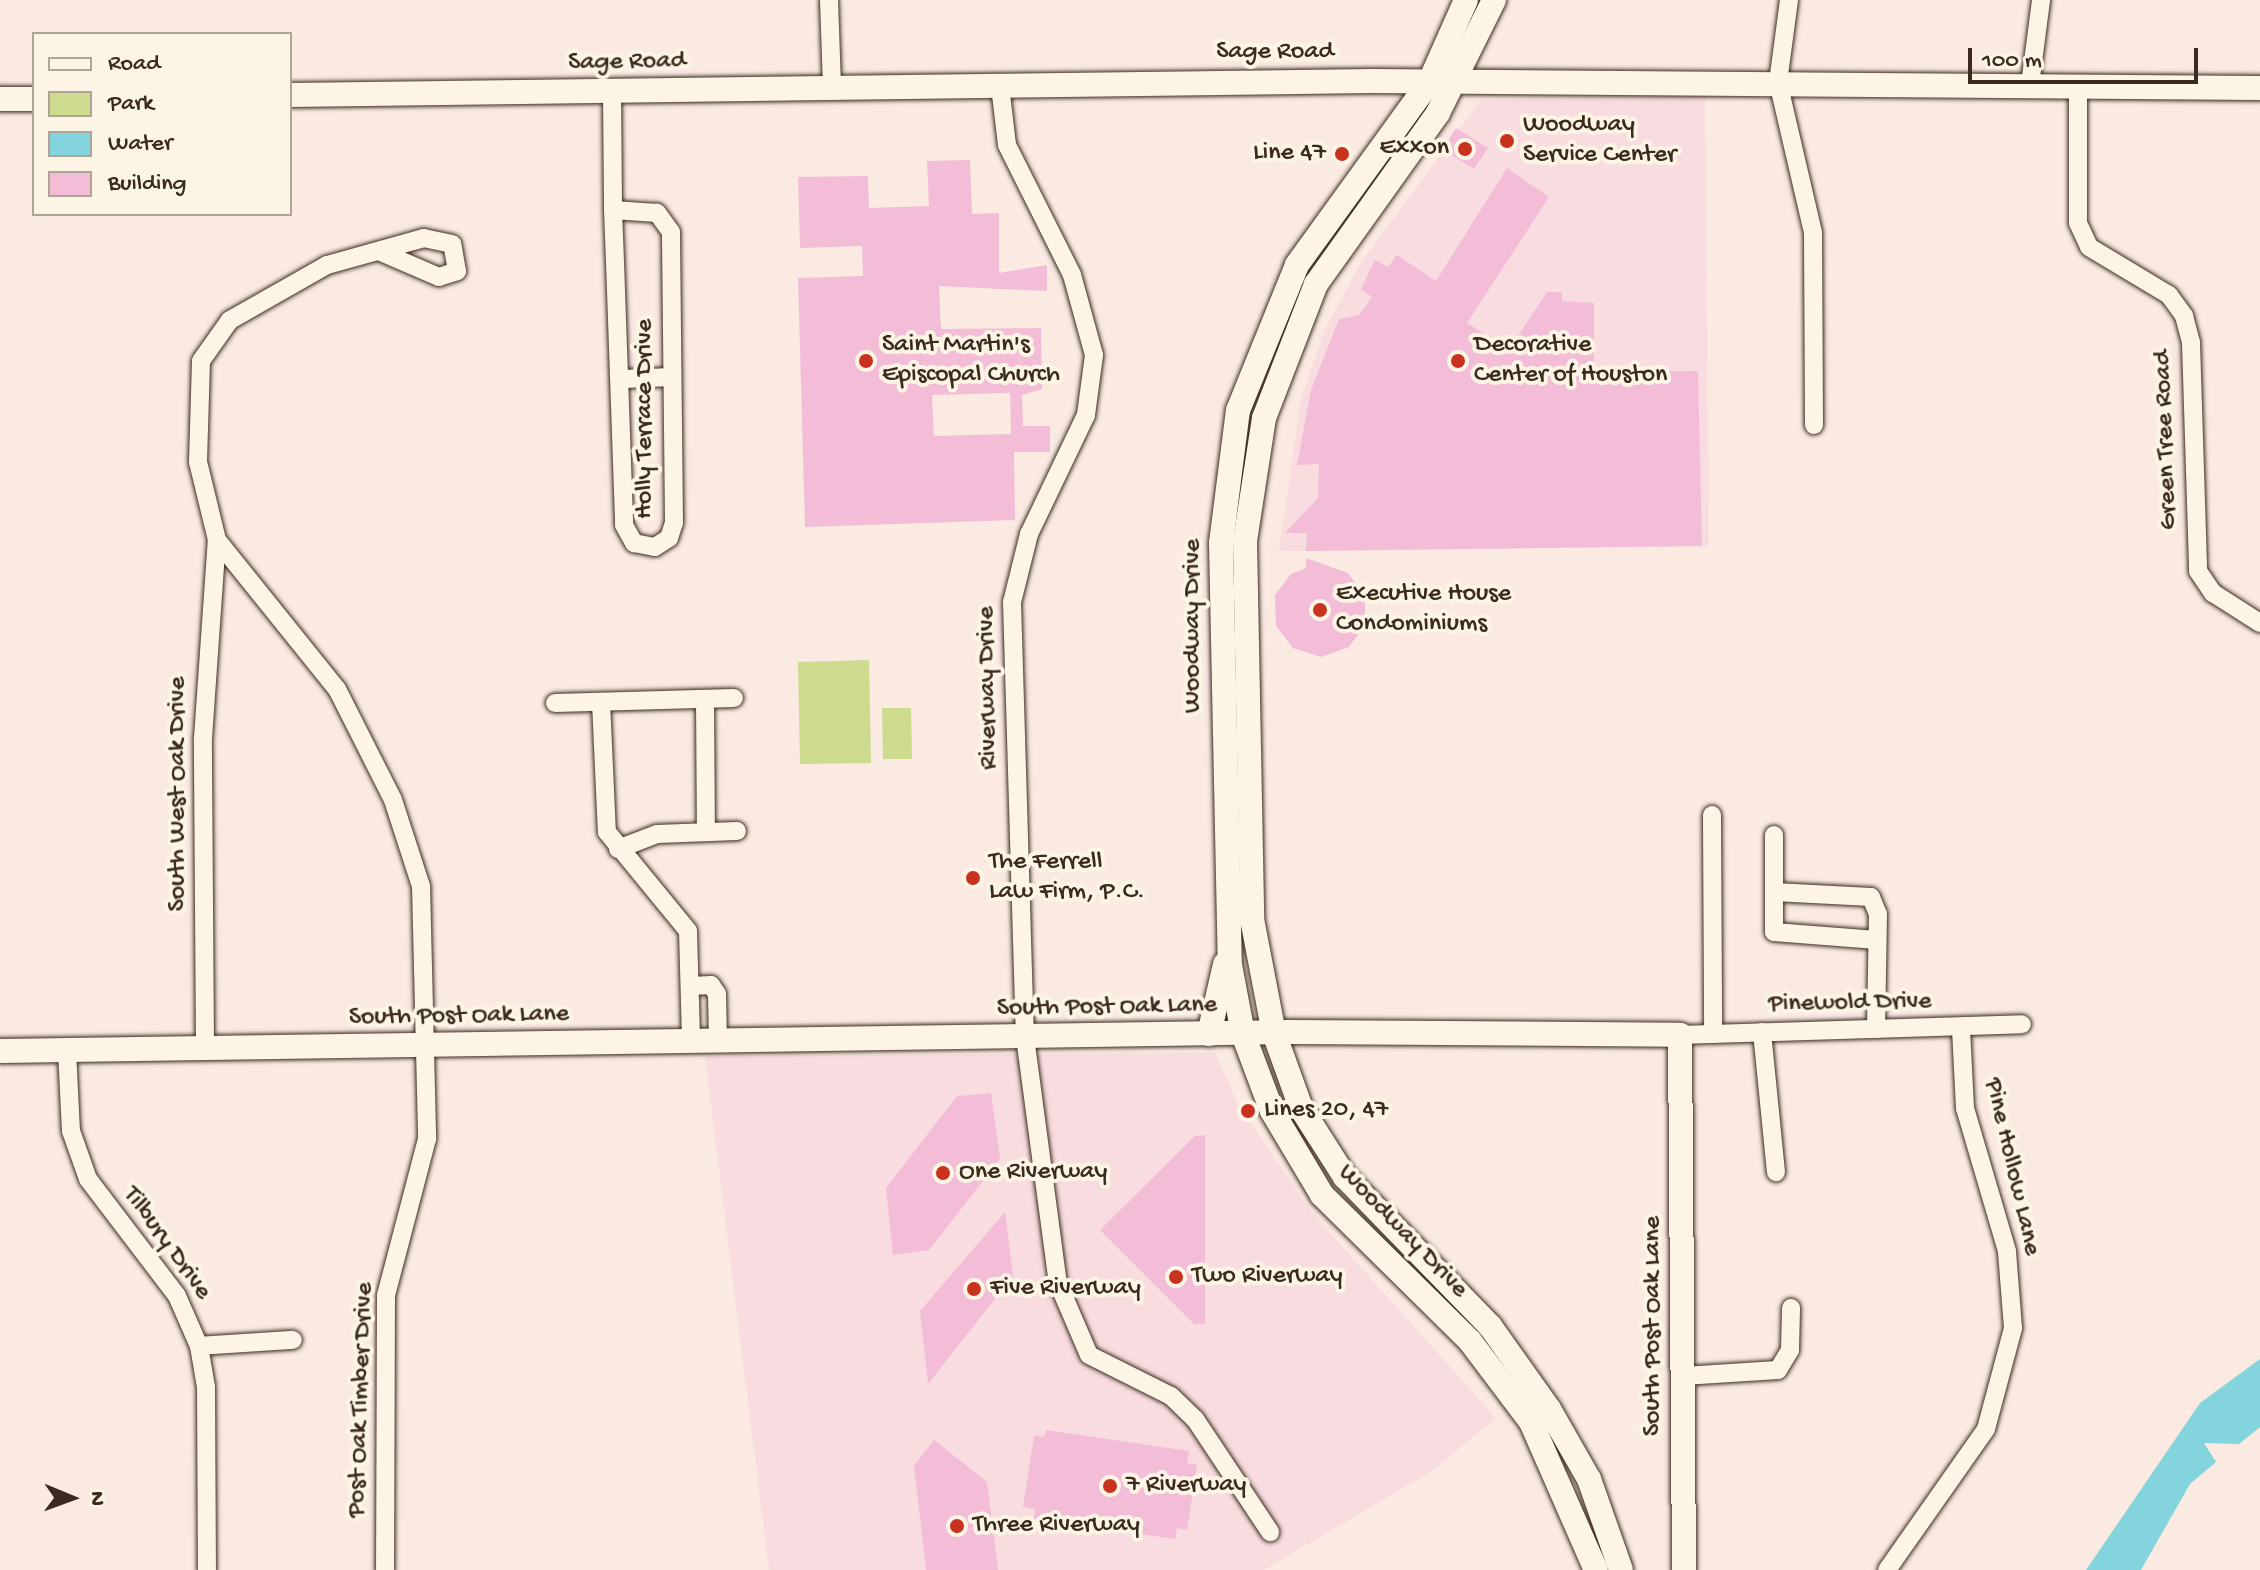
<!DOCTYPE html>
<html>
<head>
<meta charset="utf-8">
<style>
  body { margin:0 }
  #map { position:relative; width:2260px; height:1570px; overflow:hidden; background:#faeae2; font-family:"Gochi Hand",sans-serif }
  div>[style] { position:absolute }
  .built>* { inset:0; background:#f8dcdf }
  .green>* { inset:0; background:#ccdb8e }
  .water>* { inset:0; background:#83d4dc }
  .building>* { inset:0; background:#f3bdd7 }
  .roads { filter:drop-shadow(0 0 2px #3b2a1e) drop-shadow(0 0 2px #3b2a1e) }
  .street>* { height:18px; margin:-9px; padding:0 9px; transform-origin:9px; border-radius:9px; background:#fcf5e5 }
  .secondary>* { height:24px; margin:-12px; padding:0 12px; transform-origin:12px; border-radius:12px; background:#fcf5e5 }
  .dots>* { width:22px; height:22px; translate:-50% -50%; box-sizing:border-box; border:4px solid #fcf5e5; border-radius:50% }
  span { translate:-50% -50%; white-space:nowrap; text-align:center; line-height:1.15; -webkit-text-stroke:8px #fcf5e5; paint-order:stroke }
  .street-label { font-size:26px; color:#3b2a1e }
  .poi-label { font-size:26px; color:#3b2a1e }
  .left { translate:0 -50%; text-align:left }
  .right { translate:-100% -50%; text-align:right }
  .legend { position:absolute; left:32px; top:32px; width:260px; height:184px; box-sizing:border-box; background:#fcf5e5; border:2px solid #afa495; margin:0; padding:10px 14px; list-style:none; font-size:24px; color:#3b2a1e }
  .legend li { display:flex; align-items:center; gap:16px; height:40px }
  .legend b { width:40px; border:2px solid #afa495 }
  .north { position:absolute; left:32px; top:1458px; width:80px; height:80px; -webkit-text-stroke:6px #fcf5e5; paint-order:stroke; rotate:91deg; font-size:22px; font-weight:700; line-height:32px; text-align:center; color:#3b2a1e }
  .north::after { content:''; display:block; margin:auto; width:28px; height:36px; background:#3b2a1e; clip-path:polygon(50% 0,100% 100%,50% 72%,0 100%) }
  .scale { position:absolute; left:1968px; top:48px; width:230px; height:36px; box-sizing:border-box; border:4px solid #3b2a1e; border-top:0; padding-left:10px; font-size:24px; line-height:28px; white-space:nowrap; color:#3b2a1e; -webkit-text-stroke:6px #fcf5e5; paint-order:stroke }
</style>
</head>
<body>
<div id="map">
  <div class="built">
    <div style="clip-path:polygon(1705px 95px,1709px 546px,1279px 551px,1301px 399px,1324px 332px,1360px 264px,1481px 100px)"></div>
    <div style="clip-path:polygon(1215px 1053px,1238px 1104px,1312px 1213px,1496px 1418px,1432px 1471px,1264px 1570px,769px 1570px,705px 1056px)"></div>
  </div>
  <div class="green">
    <div style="clip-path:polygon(869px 660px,871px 763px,800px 764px,798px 662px)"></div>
    <div style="clip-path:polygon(882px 708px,911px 708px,912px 759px,883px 759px)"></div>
  </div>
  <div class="water">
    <div style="clip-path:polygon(2260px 1359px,2260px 1427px,2239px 1444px,2204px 1443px,2216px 1462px,2190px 1484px,2141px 1570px,2086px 1570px,2200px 1403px)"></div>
  </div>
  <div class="building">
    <div style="clip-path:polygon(1456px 128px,1488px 148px,1474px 169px,1442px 149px)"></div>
    <div style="clip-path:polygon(evenodd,970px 160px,972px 214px,999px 213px,999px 273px,1047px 265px,1047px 291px,939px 286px,941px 329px,1041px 328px,1042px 389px,1022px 395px,1023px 426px,1050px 426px,1050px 452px,1014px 452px,1015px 520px,805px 527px,798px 278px,863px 276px,862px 246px,800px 248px,798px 177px,868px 176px,869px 208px,929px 206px,927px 161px,970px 160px,1010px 393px,1011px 434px,934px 436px,932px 395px,1010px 393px)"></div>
    <div style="clip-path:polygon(1507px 168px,1549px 197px,1467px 323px,1509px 349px,1547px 292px,1562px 292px,1562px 301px,1594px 303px,1594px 372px,1698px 371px,1702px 546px,1306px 551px,1307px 533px,1285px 533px,1318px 498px,1319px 464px,1297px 465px,1311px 390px,1339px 319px,1359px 315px,1372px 297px,1361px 289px,1375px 260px,1388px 267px,1397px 255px,1436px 281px)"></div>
    <div style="clip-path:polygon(1306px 558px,1348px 573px,1365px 596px,1365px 625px,1349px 647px,1321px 657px,1293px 648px,1276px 626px,1275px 595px,1291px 574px,1306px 568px)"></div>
    <div style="clip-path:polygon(991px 1093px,1000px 1159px,929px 1250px,893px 1255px,886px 1188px,957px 1096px)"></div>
    <div style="clip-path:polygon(1205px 1135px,1205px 1324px,1194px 1324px,1100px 1230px,1195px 1136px)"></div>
    <div style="clip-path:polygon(1005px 1212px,1013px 1276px,928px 1384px,920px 1311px)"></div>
    <div style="clip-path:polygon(1046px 1430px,1189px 1451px,1187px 1463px,1197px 1465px,1187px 1530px,1177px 1528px,1175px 1539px,1034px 1519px,1035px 1509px,1023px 1507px,1034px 1436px,1044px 1437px)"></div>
    <div style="clip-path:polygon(934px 1440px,987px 1482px,998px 1570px,926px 1570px,914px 1466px)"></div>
  </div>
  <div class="roads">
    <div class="street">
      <div style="left:829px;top:0;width:87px;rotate:88deg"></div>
      <div style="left:1789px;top:0;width:83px;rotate:97.6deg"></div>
      <div style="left:1778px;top:82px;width:155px;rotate:76.9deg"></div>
      <div style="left:1813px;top:233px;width:192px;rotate:89.7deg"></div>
      <div style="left:2030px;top:85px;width:86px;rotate:-82.6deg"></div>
      <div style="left:1000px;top:86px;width:59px;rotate:83.2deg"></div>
      <div style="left:1007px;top:145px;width:145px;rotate:63.4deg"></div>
      <div style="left:1072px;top:275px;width:83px;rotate:74.6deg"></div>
      <div style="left:1094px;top:355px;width:61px;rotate:97.6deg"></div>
      <div style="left:1086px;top:415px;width:132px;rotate:115.6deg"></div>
      <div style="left:1029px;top:534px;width:70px;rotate:104deg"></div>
      <div style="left:1012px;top:602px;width:435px;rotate:88.3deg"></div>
      <div style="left:1025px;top:1037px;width:248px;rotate:82.4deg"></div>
      <div style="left:1058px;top:1283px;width:78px;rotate:66.7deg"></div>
      <div style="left:1089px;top:1355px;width:92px;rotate:26.6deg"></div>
      <div style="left:1171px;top:1396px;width:33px;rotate:44deg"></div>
      <div style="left:1195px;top:1419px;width:136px;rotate:56.4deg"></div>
      <div style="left:2078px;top:86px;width:137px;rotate:90deg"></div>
      <div style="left:2078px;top:223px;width:26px;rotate:65deg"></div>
      <div style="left:2089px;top:247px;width:93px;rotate:31deg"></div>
      <div style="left:2169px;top:295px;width:26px;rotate:54deg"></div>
      <div style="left:2184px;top:316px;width:28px;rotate:75deg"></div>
      <div style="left:2191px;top:343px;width:228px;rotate:88.2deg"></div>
      <div style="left:2198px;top:571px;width:27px;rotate:56deg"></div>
      <div style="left:2213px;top:593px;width:56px;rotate:32.6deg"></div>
      <div style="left:612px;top:91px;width:119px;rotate:89.5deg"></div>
      <div style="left:613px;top:210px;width:52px;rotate:87.8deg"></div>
      <div style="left:615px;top:262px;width:263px;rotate:88deg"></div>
      <div style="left:624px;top:525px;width:21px;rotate:61deg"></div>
      <div style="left:634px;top:543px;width:21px;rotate:11deg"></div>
      <div style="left:655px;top:547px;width:17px;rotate:-33deg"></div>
      <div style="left:669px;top:538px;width:16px;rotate:-72deg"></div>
      <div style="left:674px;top:523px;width:291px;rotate:-90.6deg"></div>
      <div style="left:671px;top:232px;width:24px;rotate:-126deg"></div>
      <div style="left:657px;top:213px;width:44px;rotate:-176.1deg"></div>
      <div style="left:381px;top:252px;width:63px;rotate:23.3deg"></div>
      <div style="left:439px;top:277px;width:19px;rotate:-18deg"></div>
      <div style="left:457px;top:271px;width:27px;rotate:-100deg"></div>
      <div style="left:452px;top:244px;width:29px;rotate:-168deg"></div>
      <div style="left:424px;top:238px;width:101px;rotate:164.4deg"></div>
      <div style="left:327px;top:265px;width:112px;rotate:150.4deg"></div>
      <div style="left:230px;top:320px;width:50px;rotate:125.3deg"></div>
      <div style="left:201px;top:361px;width:101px;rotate:91.7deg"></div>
      <div style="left:198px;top:462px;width:80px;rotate:76.3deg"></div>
      <div style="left:217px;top:540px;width:191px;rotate:51.2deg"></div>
      <div style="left:337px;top:689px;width:124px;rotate:63.2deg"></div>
      <div style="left:393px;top:800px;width:90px;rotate:72deg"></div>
      <div style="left:421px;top:886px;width:253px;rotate:88.6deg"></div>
      <div style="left:427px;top:1139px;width:161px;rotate:104.7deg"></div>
      <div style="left:386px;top:1295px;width:275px;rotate:90.2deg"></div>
      <div style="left:623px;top:379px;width:49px;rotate:-2.3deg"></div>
      <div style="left:705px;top:699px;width:132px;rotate:89.6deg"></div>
      <div style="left:601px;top:702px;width:130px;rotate:87.4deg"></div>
      <div style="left:607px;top:832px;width:128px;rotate:50.7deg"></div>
      <div style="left:688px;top:931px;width:110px;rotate:88.4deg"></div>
      <div style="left:555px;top:703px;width:179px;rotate:-1.6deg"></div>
      <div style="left:1712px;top:815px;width:219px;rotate:89.7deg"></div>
      <div style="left:1774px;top:835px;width:97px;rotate:90deg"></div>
      <div style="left:1774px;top:932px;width:103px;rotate:4.4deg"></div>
      <div style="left:618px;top:849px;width:42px;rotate:-21deg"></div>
      <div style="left:657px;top:834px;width:80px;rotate:-2.1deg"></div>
      <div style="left:1774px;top:892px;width:97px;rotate:3deg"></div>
      <div style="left:1871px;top:897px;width:18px;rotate:68deg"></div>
      <div style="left:1878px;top:914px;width:115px;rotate:91deg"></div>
      <div style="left:691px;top:986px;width:20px;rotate:-3deg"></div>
      <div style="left:711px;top:985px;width:11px;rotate:56deg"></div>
      <div style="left:717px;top:994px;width:47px;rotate:88.8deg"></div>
      <div style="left:1762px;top:1032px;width:141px;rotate:84.3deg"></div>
      <div style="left:1680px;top:1035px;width:342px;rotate:-1.8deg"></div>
      <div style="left:205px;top:1048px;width:310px;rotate:-90.4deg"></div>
      <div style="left:203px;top:738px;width:198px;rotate:-86deg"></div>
      <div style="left:67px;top:1050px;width:81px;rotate:87.2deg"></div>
      <div style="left:71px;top:1131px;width:51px;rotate:70.5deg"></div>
      <div style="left:88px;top:1179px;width:147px;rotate:52.7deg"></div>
      <div style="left:177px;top:1296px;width:55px;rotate:66.3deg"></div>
      <div style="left:199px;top:1346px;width:42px;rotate:80.3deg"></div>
      <div style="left:206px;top:1387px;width:183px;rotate:89.7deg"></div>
      <div style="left:199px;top:1346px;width:94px;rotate:-3.7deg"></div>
      <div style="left:1683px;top:1376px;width:95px;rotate:-3.6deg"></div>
      <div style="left:1778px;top:1370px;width:23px;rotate:-59deg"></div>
      <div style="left:1790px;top:1350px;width:42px;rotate:-88.6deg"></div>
      <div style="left:1887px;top:1570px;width:172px;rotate:-54.9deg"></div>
      <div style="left:1986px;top:1429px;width:105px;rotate:-75deg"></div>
      <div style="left:2013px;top:1328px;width:77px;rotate:-94.5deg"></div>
      <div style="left:2007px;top:1251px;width:149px;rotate:-106.4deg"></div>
      <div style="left:1965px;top:1108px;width:80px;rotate:-92.9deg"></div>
    </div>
    <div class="secondary">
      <div style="left:1466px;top:0;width:89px;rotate:114deg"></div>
      <div style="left:1430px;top:81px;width:227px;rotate:125.9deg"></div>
      <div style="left:1297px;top:265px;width:157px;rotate:112.1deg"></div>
      <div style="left:1238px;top:410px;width:134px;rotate:97.3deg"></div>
      <div style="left:1221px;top:543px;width:422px;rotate:88.8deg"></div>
      <div style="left:1230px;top:965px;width:70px;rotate:79.3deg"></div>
      <div style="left:1243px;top:1034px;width:82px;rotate:69.4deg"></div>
      <div style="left:1272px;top:1111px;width:98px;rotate:59.2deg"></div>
      <div style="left:1322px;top:1195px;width:208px;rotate:44.6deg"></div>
      <div style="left:1470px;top:1341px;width:101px;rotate:53deg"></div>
      <div style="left:1531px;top:1422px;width:162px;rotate:66.3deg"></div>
      <div style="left:1494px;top:0;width:126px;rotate:116.4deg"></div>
      <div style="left:1438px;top:113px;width:210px;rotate:125.5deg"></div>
      <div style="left:1316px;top:284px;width:144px;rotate:111.2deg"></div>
      <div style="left:1264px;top:418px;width:124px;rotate:98.8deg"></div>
      <div style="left:1245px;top:541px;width:378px;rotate:88.9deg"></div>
      <div style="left:1252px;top:919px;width:116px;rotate:79.1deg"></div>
      <div style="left:1274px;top:1033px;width:80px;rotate:70.2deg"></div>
      <div style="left:1301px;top:1108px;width:82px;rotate:57.5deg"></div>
      <div style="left:1345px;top:1177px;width:208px;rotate:45.8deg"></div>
      <div style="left:1490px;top:1326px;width:102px;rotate:54.6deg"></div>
      <div style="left:1549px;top:1409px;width:81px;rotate:60.3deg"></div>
      <div style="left:1589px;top:1479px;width:96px;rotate:70.6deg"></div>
      <div style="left:290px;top:95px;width:1082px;rotate:-0.74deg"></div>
      <div style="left:1372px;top:81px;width:888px;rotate:0.45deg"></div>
      <div style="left:0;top:99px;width:34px"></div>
      <div style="left:1209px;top:1034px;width:72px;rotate:-77.1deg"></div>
      <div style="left:0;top:1051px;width:1290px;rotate:-0.84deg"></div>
      <div style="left:1290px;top:1032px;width:390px;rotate:0.4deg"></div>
      <div style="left:1680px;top:1035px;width:535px;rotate:89.57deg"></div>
    </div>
  </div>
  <div class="dots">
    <div style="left:1507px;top:141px;background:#c8321e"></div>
    <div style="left:1465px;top:149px;background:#c8321e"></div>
    <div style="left:1342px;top:154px;background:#c8321e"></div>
    <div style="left:866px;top:361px;background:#c8321e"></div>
    <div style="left:1458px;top:361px;background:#c8321e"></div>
    <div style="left:1320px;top:610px;background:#c8321e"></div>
    <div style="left:973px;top:878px;background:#c8321e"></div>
    <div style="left:1248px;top:1111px;background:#c8321e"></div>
    <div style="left:943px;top:1173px;background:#c8321e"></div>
    <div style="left:1176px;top:1277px;background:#c8321e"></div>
    <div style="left:974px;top:1289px;background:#c8321e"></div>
    <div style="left:1110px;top:1486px;background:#c8321e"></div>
    <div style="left:957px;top:1526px;background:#c8321e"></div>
  </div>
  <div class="street-label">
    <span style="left:1275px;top:53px">Sage Road</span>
    <span style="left:627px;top:63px;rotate:-1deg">Sage Road</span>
    <span style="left:646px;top:419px;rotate:-90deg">Holly Terrace Drive</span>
    <span style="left:2167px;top:440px;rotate:-92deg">Green Tree Road</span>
    <span style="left:1194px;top:626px;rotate:-90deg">Woodway Drive</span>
    <span style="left:989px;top:688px;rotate:-91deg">Riverway Drive</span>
    <span style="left:179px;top:794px;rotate:-90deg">South West Oak Drive</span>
    <span style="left:1850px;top:1004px;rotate:-1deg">Pinewold Drive</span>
    <span style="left:1107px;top:1008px;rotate:-1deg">South Post Oak Lane</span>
    <span style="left:459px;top:1017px;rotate:-1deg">South Post Oak Lane</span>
    <span style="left:2011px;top:1167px;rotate:77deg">Pine Hollow Lane</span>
    <span style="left:1402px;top:1232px;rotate:46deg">Woodway Drive</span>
    <span style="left:166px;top:1244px;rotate:54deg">Tilbury Drive</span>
    <span style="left:1654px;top:1326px;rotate:-90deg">South Post Oak Lane</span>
    <span style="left:362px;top:1400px;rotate:-88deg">Post Oak Timber Drive</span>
  </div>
  <div class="poi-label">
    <span class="left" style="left:1523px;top:141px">Woodway<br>Service Center</span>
    <span class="right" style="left:1449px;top:149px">Exxon</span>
    <span class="right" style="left:1326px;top:154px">Line 47</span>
    <span class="left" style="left:882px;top:361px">Saint Martin's<br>Episcopal Church</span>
    <span class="left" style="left:1474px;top:361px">Decorative<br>Center of Houston</span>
    <span class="left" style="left:1336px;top:610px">Executive House<br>Condominiums</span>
    <span class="left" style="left:989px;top:878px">The Ferrell<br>Law Firm, P.C.</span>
    <span class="left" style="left:1264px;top:1111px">Lines 20, 47</span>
    <span class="left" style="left:959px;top:1173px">One Riverway</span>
    <span class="left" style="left:1192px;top:1277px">Two Riverway</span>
    <span class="left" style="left:990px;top:1289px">Five Riverway</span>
    <span class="left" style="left:1126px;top:1486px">7 Riverway</span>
    <span class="left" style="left:973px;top:1526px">Three Riverway</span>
  </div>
  <ul class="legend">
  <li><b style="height:10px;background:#fcf5e5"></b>Road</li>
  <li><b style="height:22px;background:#ccdb8e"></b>Park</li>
  <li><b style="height:22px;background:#83d4dc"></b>Water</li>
  <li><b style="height:22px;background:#f3bdd7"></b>Building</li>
  </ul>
  <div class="north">N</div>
  <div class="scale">100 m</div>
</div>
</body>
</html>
